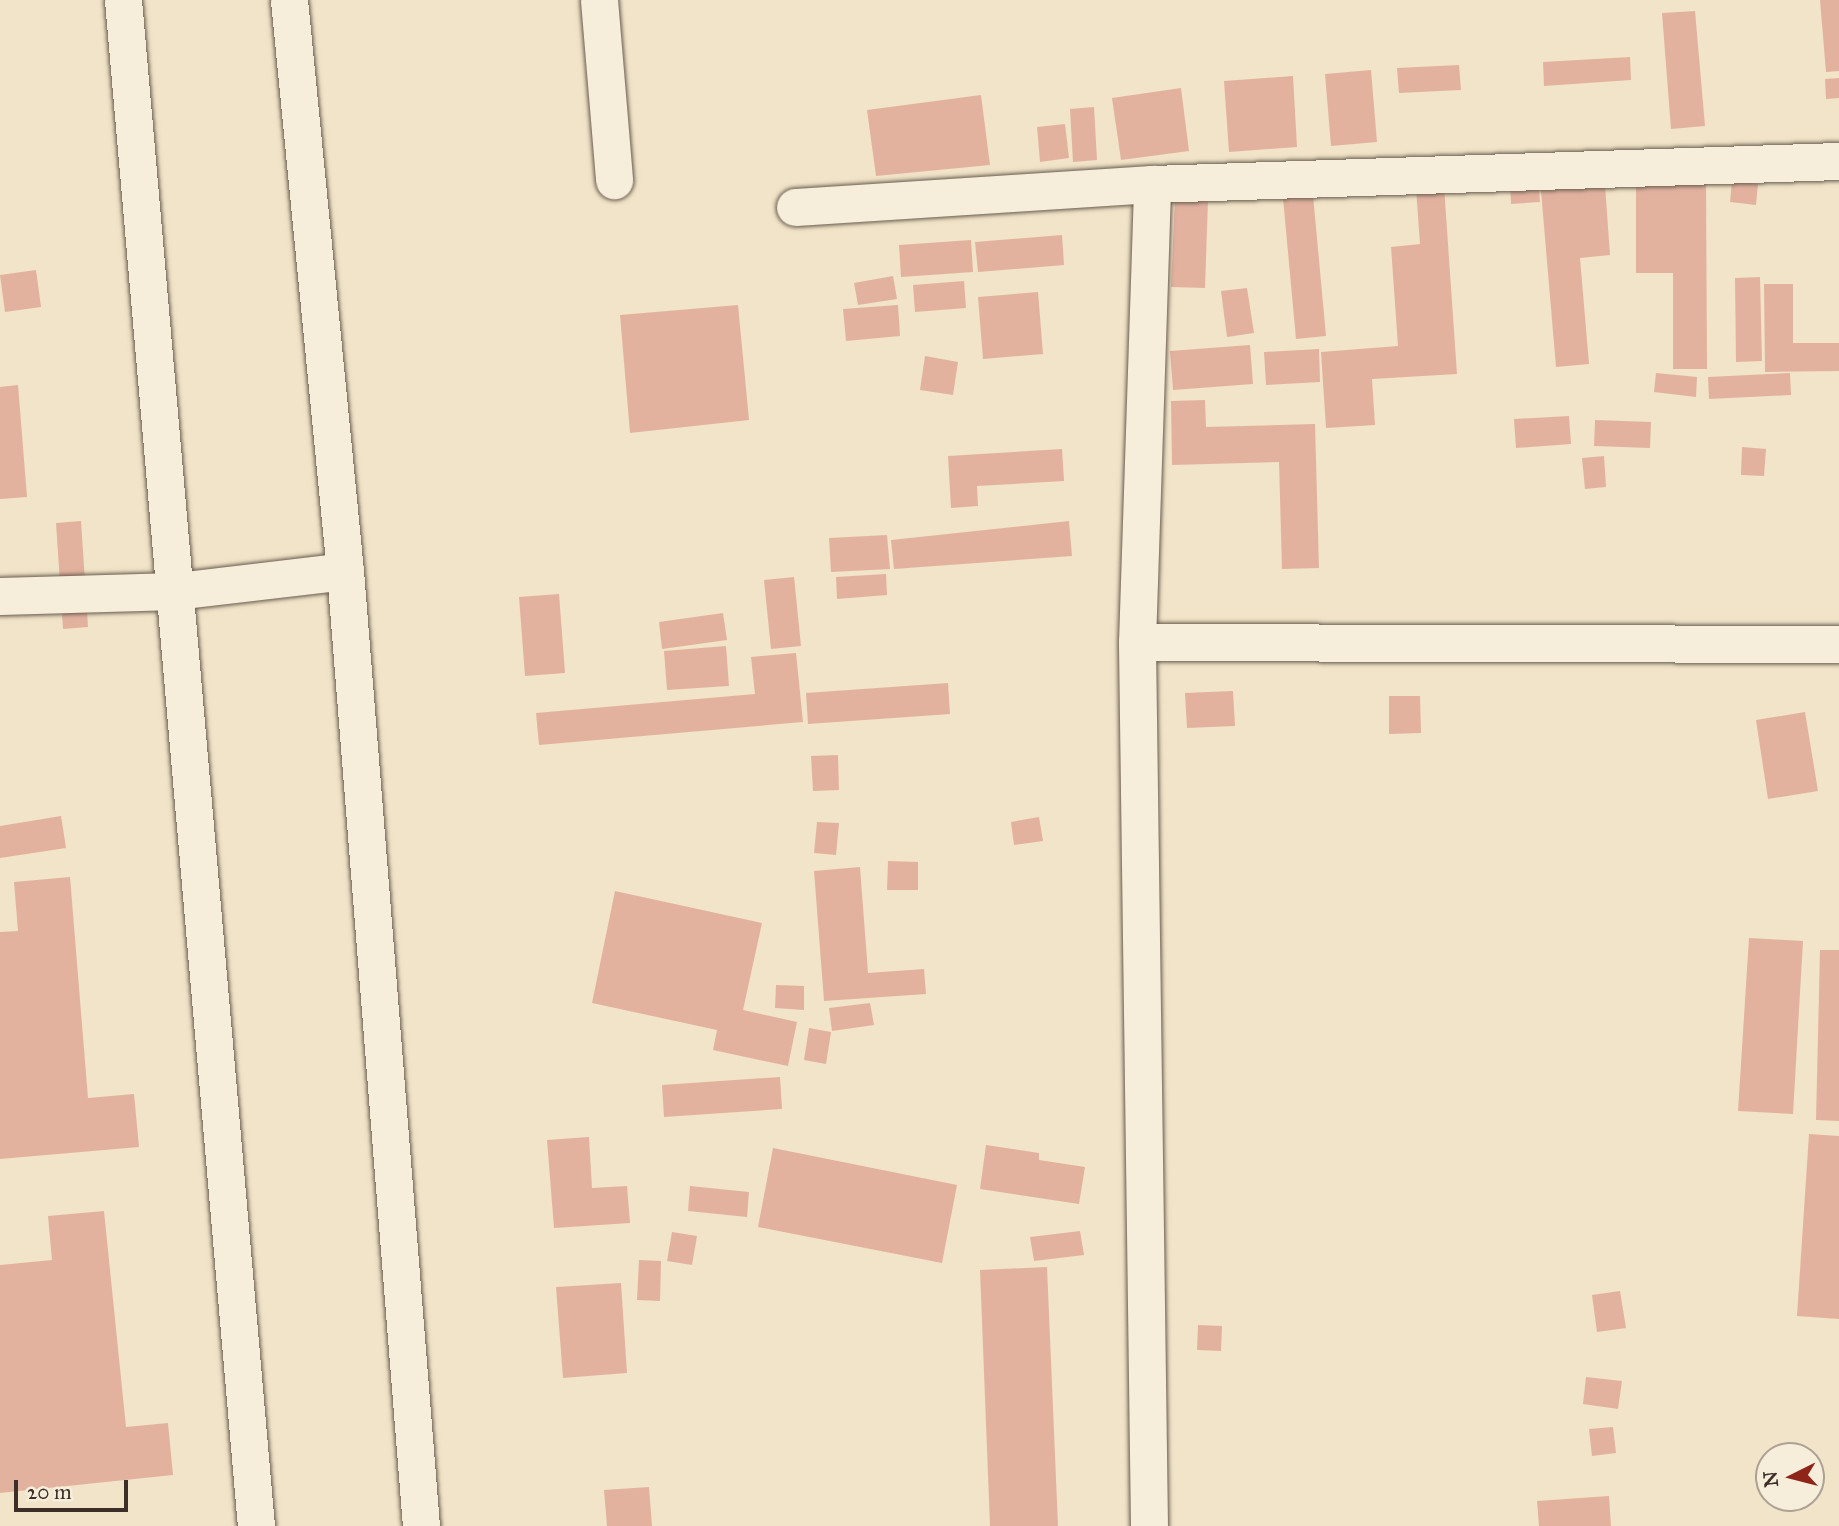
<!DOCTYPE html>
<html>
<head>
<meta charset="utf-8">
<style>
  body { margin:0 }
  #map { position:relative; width:1839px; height:1526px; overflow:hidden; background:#f1e4c8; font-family:"IM FELL Great Primer",serif }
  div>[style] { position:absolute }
  .building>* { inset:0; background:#e3b29f }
  .roads { filter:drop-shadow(0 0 2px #6a5c4f) drop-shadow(0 0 2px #6a5c4f) }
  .minor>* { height:37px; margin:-18.5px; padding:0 18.5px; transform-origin:18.5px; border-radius:18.5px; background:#f6eddb }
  span { translate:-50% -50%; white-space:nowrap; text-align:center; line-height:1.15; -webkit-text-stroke:5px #f6eddb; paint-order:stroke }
  .north { position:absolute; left:1755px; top:1442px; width:70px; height:70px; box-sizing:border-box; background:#f6eddb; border:2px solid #aca193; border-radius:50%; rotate:264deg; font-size:19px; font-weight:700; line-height:28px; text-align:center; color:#3d2f27 }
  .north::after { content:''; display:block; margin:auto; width:24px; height:32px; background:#8f2418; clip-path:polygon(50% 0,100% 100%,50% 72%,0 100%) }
  .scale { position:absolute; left:14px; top:1480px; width:114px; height:32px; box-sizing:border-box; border:4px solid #3d2f27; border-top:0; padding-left:9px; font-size:21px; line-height:24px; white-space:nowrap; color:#3d2f27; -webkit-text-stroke:5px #f6eddb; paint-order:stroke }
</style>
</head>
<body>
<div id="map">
  <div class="building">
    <div style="clip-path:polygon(1820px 0,1839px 0,1839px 71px,1826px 72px)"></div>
    <div style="clip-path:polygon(1695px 11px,1705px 126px,1671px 129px,1662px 13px)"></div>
    <div style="clip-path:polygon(1630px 57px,1631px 80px,1544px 86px,1543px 62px)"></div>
    <div style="clip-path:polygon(1459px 65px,1461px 90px,1399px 93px,1397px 68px)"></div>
    <div style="clip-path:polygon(1371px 70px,1377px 142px,1331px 146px,1325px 74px)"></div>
    <div style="clip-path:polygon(1293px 76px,1297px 147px,1229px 152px,1224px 81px)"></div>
    <div style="clip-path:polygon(1839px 78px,1839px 98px,1826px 99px,1825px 79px)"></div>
    <div style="clip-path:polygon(1181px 88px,1189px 151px,1121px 160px,1112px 98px)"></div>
    <div style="clip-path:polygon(981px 95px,990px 165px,876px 176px,867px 110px)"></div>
    <div style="clip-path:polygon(1094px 107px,1097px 160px,1073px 162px,1070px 109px)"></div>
    <div style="clip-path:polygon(1065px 124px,1069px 158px,1040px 162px,1037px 127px)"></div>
    <div style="clip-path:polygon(1538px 176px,1540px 202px,1511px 204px,1510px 178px)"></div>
    <div style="clip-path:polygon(1540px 179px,1605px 185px,1610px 255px,1580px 258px,1589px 364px,1556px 367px)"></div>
    <div style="clip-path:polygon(1636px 181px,1706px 181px,1707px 369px,1673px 369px,1673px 273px,1636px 273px)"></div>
    <div style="clip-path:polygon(1732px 181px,1758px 184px,1756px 205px,1730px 202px)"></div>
    <div style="clip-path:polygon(1444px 186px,1457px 374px,1372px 379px,1375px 425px,1326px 428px,1321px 352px,1398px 346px,1391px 247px,1420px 244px,1416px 188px)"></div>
    <div style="clip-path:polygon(1313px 195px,1326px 336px,1296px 339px,1283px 198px)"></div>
    <div style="clip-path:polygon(1175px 199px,1208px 200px,1205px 288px,1171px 287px)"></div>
    <div style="clip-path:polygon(1062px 235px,1064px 265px,978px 272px,975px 242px)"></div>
    <div style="clip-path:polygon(971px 240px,973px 272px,901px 277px,899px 245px)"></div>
    <div style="clip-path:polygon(36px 270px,41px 307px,5px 312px,0 275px)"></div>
    <div style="clip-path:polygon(893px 276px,897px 299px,858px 305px,854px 283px)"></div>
    <div style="clip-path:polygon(1760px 277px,1762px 361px,1736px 362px,1735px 278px)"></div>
    <div style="clip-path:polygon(964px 281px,966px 308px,915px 312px,913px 285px)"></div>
    <div style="clip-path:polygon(1764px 284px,1793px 284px,1793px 343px,1839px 343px,1839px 371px,1765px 372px)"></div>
    <div style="clip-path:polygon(1247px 288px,1254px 333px,1227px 337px,1221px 291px)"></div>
    <div style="clip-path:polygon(1038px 292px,1043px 354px,983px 359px,978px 297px)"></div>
    <div style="clip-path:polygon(738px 305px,749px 420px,630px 433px,620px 315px)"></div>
    <div style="clip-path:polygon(898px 305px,900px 336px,846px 341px,843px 309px)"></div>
    <div style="clip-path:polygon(1250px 345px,1253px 384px,1173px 390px,1170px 351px)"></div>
    <div style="clip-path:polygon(1319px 349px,1320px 382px,1266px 385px,1264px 352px)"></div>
    <div style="clip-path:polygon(925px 356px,958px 362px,953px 395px,920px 390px)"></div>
    <div style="clip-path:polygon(1656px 373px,1697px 377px,1696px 397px,1654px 392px)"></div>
    <div style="clip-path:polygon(1790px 373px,1791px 395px,1709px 399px,1708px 377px)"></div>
    <div style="clip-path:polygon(18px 385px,27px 497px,0 499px,0 387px)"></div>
    <div style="clip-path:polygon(1205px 400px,1206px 427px,1315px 424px,1319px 568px,1282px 569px,1279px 462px,1172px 465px,1171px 401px)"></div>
    <div style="clip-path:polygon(1569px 416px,1571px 444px,1516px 448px,1514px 419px)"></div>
    <div style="clip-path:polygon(1595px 420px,1651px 422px,1650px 448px,1594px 446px)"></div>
    <div style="clip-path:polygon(1742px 447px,1766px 449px,1764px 476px,1741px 475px)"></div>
    <div style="clip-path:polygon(1062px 449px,1064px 481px,977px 486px,978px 506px,951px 508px,948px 456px)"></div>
    <div style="clip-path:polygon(1604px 456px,1606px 487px,1585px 489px,1582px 458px)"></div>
    <div style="clip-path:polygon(81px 521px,88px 627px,63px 629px,56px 523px)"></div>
    <div style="clip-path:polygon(1069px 521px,1072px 556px,894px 569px,891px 540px)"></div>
    <div style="clip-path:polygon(887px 535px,890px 569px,831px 572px,829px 538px)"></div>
    <div style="clip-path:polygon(886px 574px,887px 595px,837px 599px,836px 577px)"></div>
    <div style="clip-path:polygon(794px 577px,801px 646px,771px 649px,764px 580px)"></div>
    <div style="clip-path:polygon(559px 594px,565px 673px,525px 676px,519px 597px)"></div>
    <div style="clip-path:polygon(723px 613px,727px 640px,662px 649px,659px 622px)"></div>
    <div style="clip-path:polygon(726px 646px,729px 686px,667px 690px,664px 651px)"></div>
    <div style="clip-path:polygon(796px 653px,803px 722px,539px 745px,536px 713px,755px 694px,751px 657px)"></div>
    <div style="clip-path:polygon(948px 683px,950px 714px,808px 724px,806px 693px)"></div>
    <div style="clip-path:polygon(1233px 691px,1235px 726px,1187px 728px,1185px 693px)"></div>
    <div style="clip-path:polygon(1389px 696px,1420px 696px,1421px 733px,1389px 734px)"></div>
    <div style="clip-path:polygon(1805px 712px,1818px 791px,1768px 799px,1756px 720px)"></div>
    <div style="clip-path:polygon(838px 755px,839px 790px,813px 791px,811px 756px)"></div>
    <div style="clip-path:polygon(61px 816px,66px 848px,0 858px,0 826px)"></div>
    <div style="clip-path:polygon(1039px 817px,1043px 841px,1014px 845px,1011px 822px)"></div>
    <div style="clip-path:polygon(817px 822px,839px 823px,836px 855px,814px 853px)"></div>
    <div style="clip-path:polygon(888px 861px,918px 862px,918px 890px,887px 890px)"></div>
    <div style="clip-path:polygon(860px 867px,868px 973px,924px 969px,926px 994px,824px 1001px,814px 871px)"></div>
    <div style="clip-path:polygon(70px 877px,88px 1098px,134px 1094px,139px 1147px,0 1159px,0 932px,18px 931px,14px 882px)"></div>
    <div style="clip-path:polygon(615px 891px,762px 923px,743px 1010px,797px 1022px,788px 1066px,713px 1050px,717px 1030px,592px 1003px)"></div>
    <div style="clip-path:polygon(1749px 938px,1803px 941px,1793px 1114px,1738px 1111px)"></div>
    <div style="clip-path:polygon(1820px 950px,1839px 950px,1839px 1121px,1816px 1120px)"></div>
    <div style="clip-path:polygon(776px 985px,804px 986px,804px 1010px,775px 1008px)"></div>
    <div style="clip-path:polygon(870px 1003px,874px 1025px,832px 1031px,829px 1008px)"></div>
    <div style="clip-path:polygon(809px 1028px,831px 1032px,826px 1064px,804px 1060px)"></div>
    <div style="clip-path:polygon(780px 1077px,782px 1109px,664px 1117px,662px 1085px)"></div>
    <div style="clip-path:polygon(1809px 1134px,1839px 1136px,1839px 1319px,1797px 1316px)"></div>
    <div style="clip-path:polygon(589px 1137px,592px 1188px,627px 1186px,630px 1223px,554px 1228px,547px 1140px)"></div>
    <div style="clip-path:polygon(986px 1145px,1039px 1153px,1039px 1160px,1085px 1167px,1079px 1204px,980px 1189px)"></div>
    <div style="clip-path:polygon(773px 1148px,957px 1185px,942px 1263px,758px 1227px)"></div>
    <div style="clip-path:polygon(690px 1186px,749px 1192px,747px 1217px,688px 1211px)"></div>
    <div style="clip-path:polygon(104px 1211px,126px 1427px,168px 1423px,173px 1475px,0 1493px,0 1265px,52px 1260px,48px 1216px)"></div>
    <div style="clip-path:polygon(1080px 1231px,1084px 1255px,1034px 1261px,1030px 1237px)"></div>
    <div style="clip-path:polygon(672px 1232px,697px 1236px,692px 1265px,667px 1261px)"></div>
    <div style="clip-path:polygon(639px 1260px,661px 1261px,660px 1301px,637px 1300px)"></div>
    <div style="clip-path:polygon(1047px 1267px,1058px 1526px,990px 1526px,980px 1270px)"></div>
    <div style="clip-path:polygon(621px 1283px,627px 1373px,563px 1378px,556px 1287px)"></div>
    <div style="clip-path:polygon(1620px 1291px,1626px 1328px,1597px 1332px,1592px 1295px)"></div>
    <div style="clip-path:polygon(1198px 1325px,1222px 1326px,1221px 1351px,1197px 1350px)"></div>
    <div style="clip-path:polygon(1586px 1377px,1622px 1381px,1618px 1409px,1583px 1404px)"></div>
    <div style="clip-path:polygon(1613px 1427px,1616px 1453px,1592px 1456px,1589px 1429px)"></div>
    <div style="clip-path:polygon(649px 1487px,652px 1526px,607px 1526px,604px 1490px)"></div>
    <div style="clip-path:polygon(1609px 1496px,1611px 1526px,1539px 1526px,1537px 1501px)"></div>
  </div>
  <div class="roads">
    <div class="minor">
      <div style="left:123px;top:0;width:1532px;rotate:85.02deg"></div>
      <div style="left:289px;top:0;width:574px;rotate:84.4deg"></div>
      <div style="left:345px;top:571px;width:958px;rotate:85.45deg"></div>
      <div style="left:599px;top:0;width:181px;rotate:85.2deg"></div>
      <div style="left:795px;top:207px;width:358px;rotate:-3.7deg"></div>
      <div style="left:1152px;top:184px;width:687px;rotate:-1.92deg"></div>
      <div style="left:0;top:596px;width:176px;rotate:-1.6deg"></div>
      <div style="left:176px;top:591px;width:170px;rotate:-6.7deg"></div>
      <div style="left:1137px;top:642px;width:702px;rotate:0.16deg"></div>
      <div style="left:1149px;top:1526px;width:884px;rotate:-90.78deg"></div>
      <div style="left:1137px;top:642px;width:458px;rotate:-88.1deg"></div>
    </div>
  </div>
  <div class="north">N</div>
  <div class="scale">20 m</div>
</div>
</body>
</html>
